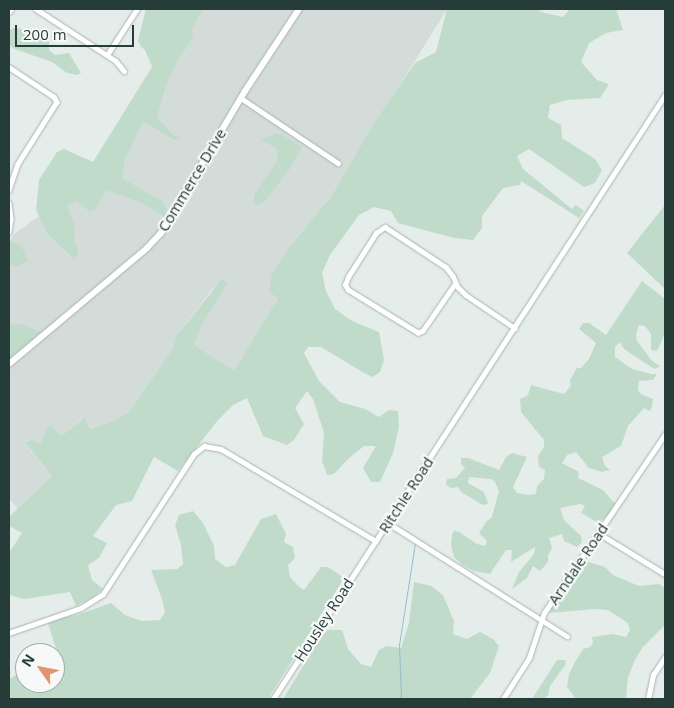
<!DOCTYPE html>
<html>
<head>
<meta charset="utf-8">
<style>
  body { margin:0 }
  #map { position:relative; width:674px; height:708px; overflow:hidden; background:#e5edea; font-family:"Open Sans",sans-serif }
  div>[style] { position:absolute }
  .built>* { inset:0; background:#d4dcd9 }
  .green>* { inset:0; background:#c1dbca }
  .stream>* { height:1px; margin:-0.5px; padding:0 0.5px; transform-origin:0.5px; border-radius:0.5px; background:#94bdca }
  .roads { filter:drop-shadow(0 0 1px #a8b4b1) drop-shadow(0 0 1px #a8b4b1) }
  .street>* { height:4.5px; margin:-2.25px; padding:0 2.25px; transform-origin:2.25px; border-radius:2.25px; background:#fff }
  .secondary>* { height:6px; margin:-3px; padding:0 3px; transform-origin:3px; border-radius:3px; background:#fff }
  span { translate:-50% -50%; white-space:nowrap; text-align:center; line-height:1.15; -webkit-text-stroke:4.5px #f6f9f8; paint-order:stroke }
  .street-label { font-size:15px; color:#263c38 }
  .frame { position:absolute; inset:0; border:10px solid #263c38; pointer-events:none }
  .north { position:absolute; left:15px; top:643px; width:50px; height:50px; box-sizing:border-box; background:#f6f9f8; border:1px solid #a3adab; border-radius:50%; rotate:303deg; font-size:14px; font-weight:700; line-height:20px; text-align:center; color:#263c38 }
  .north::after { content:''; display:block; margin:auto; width:18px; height:22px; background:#e1956f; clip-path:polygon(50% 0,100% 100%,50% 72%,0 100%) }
  .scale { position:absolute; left:15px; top:25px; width:119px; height:22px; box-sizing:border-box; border:2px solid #263c38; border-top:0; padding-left:6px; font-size:15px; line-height:18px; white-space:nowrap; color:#263c38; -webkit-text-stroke:4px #f6f9f8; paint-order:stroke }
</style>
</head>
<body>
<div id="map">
  <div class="built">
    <div style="clip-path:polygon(203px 9px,447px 9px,332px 195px,292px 244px,278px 298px,234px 372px,194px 345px,214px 287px,177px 335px,172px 350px,129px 412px,106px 424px,89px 429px,83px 418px,61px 436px,47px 427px,40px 444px,25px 444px,52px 476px,18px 509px,9px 499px,9px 243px,13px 235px,39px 216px,81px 197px)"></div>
  </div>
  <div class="green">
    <div style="clip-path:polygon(146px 9px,203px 9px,192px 29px,193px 38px,177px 61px,165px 88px,157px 117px,171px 133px,180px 139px,174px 140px,150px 125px,142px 123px,128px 154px,125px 157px,122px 178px,163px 202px,166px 209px,165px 217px,140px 202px,106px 190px,95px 210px,90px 212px,77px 201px,67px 206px,74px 224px,75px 243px,78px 250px,78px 254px,73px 258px,47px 233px,36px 210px,39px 180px,57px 152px,64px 149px,93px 162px,152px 67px,145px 50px,141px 47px,138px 41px)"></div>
    <div style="clip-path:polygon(447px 9px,536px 9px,545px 13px,563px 17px,570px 9px,616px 9px,623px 30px,606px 33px,589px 43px,581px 62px,597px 80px,609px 84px,600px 98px,567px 100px,550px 105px,548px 118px,561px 125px,562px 138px,595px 159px,602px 170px,595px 183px,584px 187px,529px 149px,517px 156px,523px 169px,572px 209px,576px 205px,584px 211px,579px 218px,521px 181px,520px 185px,503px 188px,482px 216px,482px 228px,473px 240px,454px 238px,398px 223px,391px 211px,374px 207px,359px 215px,330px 255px,322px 273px,326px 291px,335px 309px,352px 321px,379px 332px,384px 360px,380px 372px,373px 377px,364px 373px,321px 347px,308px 347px,304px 353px,319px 381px,340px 402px,365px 409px,379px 417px,389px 410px,398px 411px,399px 427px,393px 453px,380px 482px,371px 482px,363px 468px,376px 446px,364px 446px,348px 459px,334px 474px,327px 475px,322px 461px,324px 433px,313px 399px,307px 391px,295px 408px,304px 424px,294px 440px,287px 445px,263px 436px,247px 398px,233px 405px,218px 420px,178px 471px,154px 457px,132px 501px,116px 505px,93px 536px,107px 543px,99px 558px,88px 565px,92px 580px,103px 589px,92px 598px,76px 606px,70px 592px,24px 599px,9px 595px,9px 553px,22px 533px,9px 526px,9px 517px,52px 476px,25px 443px,31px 440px,40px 444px,47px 427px,51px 425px,61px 436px,84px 418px,90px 429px,106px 424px,129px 412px,172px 350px,177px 335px,222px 279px,227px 283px,202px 324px,194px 345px,234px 371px,278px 298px,269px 292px,272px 273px,292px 244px,332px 195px,373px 125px,415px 63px,436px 52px)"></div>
    <div style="clip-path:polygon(14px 28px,22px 29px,26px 36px,37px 34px,44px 37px,49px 42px,49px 50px,55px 55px,69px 53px,81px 73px,77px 75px,67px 73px,52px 62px,12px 48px,9px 43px,9px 30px)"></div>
    <div style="clip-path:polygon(274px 134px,281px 134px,302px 147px,291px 167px,265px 201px,257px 205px,254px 201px,254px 195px,277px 161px,278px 155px,276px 148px,261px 140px)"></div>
    <div style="clip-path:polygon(665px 205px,665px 289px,627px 253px)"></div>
    <div style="clip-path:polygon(11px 241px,21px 245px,28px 261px,18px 266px,9px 264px,9px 243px)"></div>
    <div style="clip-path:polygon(642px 281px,665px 299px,664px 335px,657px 351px,651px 350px,651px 334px,645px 326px,639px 325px,636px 335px,637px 341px,652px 361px,660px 366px,655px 369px,648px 365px,624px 349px,620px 342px,615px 347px,615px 357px,632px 369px,651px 374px,657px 374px,653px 380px,639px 381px,638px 390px,641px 394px,653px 399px,652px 406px,650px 411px,644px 408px,628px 426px,621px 446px,602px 457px,605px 466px,610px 470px,602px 472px,589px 468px,576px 452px,567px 455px,562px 463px,579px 472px,578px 478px,603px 490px,617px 506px,600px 522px,597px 522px,581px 513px,585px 506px,580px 504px,560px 508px,564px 520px,581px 536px,582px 542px,577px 547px,564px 541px,562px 534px,549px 538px,552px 548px,548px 556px,548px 562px,540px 571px,533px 566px,527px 578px,512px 589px,519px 572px,534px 554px,535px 547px,511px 562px,512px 550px,506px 550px,490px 574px,474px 571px,462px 565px,454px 557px,451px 546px,452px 535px,454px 531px,459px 532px,477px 544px,485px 546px,487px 541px,479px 533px,486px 522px,492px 517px,499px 491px,495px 482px,491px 479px,469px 477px,468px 483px,484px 492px,488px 503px,486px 505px,481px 504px,461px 492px,458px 487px,451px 488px,446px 485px,447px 479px,456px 478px,465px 468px,461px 464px,461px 458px,468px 458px,499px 470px,506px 457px,512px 453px,527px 457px,513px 487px,517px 493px,528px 495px,536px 494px,537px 486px,544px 479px,545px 470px,539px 467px,538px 456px,544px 447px,544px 440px,521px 412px,520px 399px,528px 395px,531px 385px,564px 394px,571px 386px,570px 380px,577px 368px,581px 368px,589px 359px,596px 343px,579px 329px,583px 323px,589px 323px,606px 335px)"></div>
    <div style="clip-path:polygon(21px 324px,41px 332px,9px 359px,9px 325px)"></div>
    <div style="clip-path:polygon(193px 511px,203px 523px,214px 546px,215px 559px,226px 567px,235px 565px,261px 519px,276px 514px,286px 534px,284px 542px,293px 547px,295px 558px,288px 565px,290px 577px,298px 586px,304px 590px,321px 567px,328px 567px,344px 578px,268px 699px,9px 699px,9px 679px,25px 670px,25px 683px,55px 683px,55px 660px,58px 655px,47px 620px,77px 615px,111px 603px,125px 615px,142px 621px,160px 620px,165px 612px,162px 599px,151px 570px,177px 569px,183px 564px,181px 545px,175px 525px,179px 515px)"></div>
    <div style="clip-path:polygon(588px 562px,605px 567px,613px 575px,639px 586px,659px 584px,665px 588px,665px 625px,642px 648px,635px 660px,628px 677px,626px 699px,576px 699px,567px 687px,569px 674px,575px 662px,583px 649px,590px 647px,593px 643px,592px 637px,613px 634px,626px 637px,630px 630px,628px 623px,608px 610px,595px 609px,550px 613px,552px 606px,567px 584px,582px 564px)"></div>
    <div style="clip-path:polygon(414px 582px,431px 586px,443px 595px,454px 621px,453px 634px,467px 639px,480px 632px,493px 639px,499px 646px,490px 673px,470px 699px,283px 699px,325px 630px,342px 630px,348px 649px,361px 664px,371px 667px,379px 650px,386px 646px,401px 648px,409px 623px)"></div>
    <div style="clip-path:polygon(557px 660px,565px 660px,566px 664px,550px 686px,548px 695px,544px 699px,532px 699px)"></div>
  </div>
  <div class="stream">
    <div style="left:401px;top:699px;width:54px;rotate:-92.1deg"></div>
    <div style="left:399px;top:645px;width:103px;rotate:-81.1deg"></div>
  </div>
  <div class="roads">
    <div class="street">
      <div style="left:36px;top:9px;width:95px;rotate:33deg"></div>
      <div style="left:116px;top:61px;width:13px;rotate:51deg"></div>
      <div style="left:9px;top:12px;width:4px;rotate:-56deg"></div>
      <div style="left:107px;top:55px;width:55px;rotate:-56.9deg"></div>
      <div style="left:9px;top:67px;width:54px;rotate:33.7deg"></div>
      <div style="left:54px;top:97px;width:6px;rotate:59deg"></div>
      <div style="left:57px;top:102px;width:73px;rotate:122.2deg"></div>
      <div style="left:18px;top:164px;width:28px;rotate:109deg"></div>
      <div style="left:241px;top:98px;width:117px;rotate:33.8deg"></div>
      <div style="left:9px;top:203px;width:16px;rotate:83deg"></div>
      <div style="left:11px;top:219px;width:13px;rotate:99deg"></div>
      <div style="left:456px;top:283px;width:58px;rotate:124.5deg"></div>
      <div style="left:423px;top:331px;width:5px;rotate:158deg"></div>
      <div style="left:418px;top:333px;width:82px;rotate:-148.4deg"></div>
      <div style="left:348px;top:290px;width:6px;rotate:-121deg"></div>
      <div style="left:345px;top:285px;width:9px;rotate:-69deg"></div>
      <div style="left:348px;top:277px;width:52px;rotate:-57.5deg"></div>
      <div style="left:376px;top:233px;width:11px;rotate:-34deg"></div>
      <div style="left:385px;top:227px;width:73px;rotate:33.3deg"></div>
      <div style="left:446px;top:267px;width:11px;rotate:52deg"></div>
      <div style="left:453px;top:276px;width:12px;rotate:66deg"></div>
      <div style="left:458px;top:287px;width:11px;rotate:45deg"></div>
      <div style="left:466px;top:295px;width:59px;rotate:34deg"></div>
      <div style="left:388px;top:523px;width:212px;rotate:32.3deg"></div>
      <div style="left:598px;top:533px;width:79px;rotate:31.5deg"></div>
      <div style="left:9px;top:633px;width:76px;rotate:-19.1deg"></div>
      <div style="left:81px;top:608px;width:26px;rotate:-32deg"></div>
      <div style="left:103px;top:594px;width:167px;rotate:-57deg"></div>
      <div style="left:194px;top:454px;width:13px;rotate:-39deg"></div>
      <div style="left:204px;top:446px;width:17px;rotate:10deg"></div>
      <div style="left:221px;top:449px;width:180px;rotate:30.7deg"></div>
      <div style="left:273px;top:699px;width:720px;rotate:-57.02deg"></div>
      <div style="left:503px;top:699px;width:49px;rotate:-57.6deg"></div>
      <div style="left:529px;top:658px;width:47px;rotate:-71.6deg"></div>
      <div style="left:544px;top:613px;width:216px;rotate:-55.9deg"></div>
      <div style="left:648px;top:699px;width:25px;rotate:-78deg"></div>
      <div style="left:653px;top:675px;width:22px;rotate:-56deg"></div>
    </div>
    <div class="secondary">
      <div style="left:9px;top:364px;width:180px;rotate:-40deg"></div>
      <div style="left:147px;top:248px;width:21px;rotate:-47deg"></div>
      <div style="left:161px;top:233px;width:165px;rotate:-59.4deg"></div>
      <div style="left:245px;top:91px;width:98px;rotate:-56.6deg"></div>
    </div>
  </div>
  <div class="street-label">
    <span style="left:192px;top:180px;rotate:-59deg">Commerce Drive</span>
    <span style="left:406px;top:495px;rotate:-57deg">Ritchie Road</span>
    <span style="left:578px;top:564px;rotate:-56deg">Arndale Road</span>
    <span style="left:324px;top:620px;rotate:-57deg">Housley Road</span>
  </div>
  <div class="frame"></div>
  <div class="north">N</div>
  <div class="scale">200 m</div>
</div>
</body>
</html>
